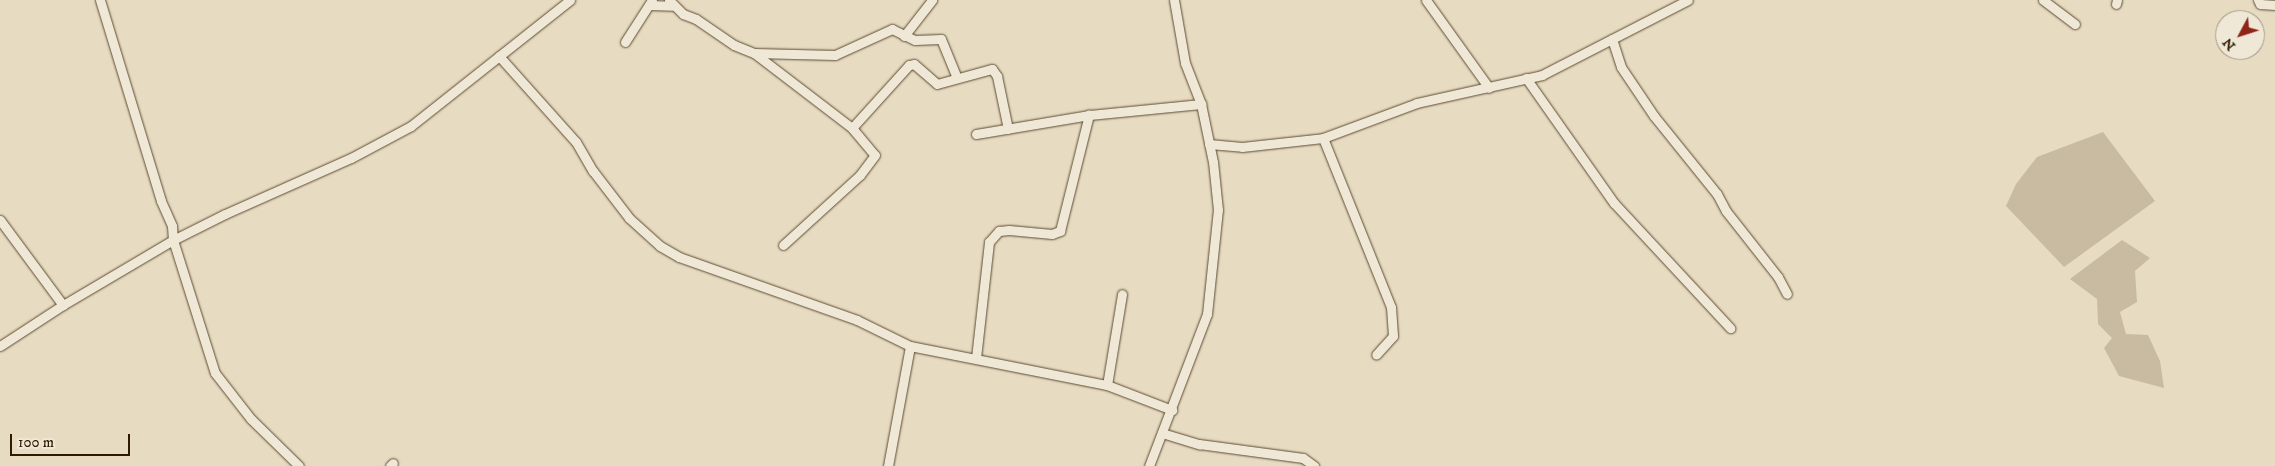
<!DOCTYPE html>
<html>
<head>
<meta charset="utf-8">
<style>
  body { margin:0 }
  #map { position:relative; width:2275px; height:466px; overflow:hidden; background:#e7dcc2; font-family:"IM FELL DW Pica",serif }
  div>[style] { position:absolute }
  .green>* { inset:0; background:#c8bba1 }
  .roads { filter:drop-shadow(0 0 1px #5d4a30) drop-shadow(0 0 1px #5d4a30) }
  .minor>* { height:9px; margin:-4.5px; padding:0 4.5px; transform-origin:4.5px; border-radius:4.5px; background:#efe8d7 }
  span { translate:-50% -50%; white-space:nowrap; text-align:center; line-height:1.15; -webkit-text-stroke:5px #efe8d7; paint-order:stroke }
  .north { position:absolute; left:2215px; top:10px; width:50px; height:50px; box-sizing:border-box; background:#efe8d7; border:1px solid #a29581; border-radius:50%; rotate:230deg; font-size:14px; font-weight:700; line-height:20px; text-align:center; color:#2f1900 }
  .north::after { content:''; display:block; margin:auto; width:18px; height:22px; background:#8f2418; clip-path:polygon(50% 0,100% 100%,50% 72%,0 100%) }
  .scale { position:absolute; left:10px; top:434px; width:120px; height:22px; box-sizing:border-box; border:2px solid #2f1900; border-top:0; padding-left:6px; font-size:15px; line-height:18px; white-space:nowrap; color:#2f1900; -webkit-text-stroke:4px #efe8d7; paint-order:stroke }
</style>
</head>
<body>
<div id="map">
  <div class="green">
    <div style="clip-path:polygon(2103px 132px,2155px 201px,2064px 267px,2006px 206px,2016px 184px,2037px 157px)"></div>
    <div style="clip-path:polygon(2122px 240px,2150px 258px,2135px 271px,2137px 302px,2120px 312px,2126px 334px,2148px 335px,2160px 361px,2164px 388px,2119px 376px,2104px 348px,2112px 338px,2098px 324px,2097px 299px,2070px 279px)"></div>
  </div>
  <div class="roads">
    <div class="minor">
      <div style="left:100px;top:0;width:210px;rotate:73.1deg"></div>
      <div style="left:161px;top:201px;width:27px;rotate:66deg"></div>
      <div style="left:172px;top:226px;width:14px;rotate:86deg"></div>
      <div style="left:173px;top:240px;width:139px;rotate:72.5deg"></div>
      <div style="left:215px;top:373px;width:58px;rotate:52deg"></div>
      <div style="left:251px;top:419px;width:67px;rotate:44.4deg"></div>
      <div style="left:669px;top:0;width:20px;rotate:45deg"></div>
      <div style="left:683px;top:14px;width:14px;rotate:21deg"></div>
      <div style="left:696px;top:19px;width:46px;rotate:34.4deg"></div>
      <div style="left:734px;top:45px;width:22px;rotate:22deg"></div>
      <div style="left:754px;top:53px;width:123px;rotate:37.4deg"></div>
      <div style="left:852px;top:128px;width:35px;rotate:50deg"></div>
      <div style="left:875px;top:155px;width:25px;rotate:127deg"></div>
      <div style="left:860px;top:175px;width:104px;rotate:137.7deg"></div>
      <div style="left:1426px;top:0;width:108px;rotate:54.4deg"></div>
      <div style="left:2043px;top:0;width:40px;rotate:37deg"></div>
      <div style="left:2258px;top:0;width:4px;rotate:63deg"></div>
      <div style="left:2260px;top:4px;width:15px;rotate:4deg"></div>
      <div style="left:2116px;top:4px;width:4px;rotate:-76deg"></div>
      <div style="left:649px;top:5px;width:23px;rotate:2deg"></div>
      <div style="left:904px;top:36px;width:46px;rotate:-52.1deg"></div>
      <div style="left:1612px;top:39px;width:29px;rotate:72deg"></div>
      <div style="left:1621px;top:67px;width:59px;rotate:56deg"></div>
      <div style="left:1654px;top:116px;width:100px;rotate:51.1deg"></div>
      <div style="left:1717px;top:194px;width:19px;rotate:62deg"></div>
      <div style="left:1726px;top:211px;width:84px;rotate:51.8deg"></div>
      <div style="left:1778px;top:277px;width:19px;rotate:62deg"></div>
      <div style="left:625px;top:42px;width:50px;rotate:-57.3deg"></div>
      <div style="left:754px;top:53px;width:81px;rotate:1.4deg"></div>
      <div style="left:835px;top:55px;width:63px;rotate:-24.5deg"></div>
      <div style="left:892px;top:29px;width:25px;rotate:26deg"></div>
      <div style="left:915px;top:40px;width:26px;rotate:-2deg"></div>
      <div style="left:941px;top:39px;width:42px;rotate:67.7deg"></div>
      <div style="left:499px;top:56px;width:115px;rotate:48.2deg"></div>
      <div style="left:576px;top:142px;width:34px;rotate:60deg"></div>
      <div style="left:593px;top:171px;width:59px;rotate:52.5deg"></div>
      <div style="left:629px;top:218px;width:42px;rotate:42.1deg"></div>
      <div style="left:660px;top:246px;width:22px;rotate:30deg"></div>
      <div style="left:679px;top:257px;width:189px;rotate:19.5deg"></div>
      <div style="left:857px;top:320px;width:59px;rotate:26.1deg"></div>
      <div style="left:910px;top:346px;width:201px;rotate:11.2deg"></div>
      <div style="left:1107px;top:385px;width:70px;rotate:21deg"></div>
      <div style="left:1526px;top:78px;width:153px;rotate:54.9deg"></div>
      <div style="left:1614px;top:203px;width:171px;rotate:47.1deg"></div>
      <div style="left:852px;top:128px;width:85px;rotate:-47.9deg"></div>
      <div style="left:909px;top:65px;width:5px;rotate:-11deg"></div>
      <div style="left:914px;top:64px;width:30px;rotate:41deg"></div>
      <div style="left:937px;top:84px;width:57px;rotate:-15.3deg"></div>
      <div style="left:992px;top:69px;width:9px;rotate:54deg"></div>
      <div style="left:997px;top:76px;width:54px;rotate:78.3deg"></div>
      <div style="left:976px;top:134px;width:115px;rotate:-9.5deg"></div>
      <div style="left:1323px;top:138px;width:182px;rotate:68.1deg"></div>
      <div style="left:1391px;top:307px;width:29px;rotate:86deg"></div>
      <div style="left:1393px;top:336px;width:25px;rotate:132deg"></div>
      <div style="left:1209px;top:144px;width:33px;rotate:5deg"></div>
      <div style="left:1242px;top:147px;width:81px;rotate:-6.3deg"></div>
      <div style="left:1323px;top:138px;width:100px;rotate:-20.4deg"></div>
      <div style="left:1417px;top:103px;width:128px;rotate:-12.6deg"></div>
      <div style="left:1542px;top:75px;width:164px;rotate:-27.2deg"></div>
      <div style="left:0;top:220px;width:106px;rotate:53.5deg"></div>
      <div style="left:0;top:346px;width:75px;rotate:-33.1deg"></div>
      <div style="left:63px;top:305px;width:128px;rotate:-30.6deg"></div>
      <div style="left:173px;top:240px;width:58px;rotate:-26.6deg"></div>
      <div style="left:225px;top:214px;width:138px;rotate:-24deg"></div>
      <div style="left:351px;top:158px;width:68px;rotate:-28.1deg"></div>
      <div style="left:411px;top:126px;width:203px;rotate:-38.4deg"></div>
      <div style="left:976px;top:358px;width:117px;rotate:-83.6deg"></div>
      <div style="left:989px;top:242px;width:15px;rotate:-48deg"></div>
      <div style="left:999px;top:231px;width:10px;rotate:-6deg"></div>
      <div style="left:1009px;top:230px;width:43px;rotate:5.3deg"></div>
      <div style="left:1052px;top:234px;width:9px;rotate:-21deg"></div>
      <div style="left:1060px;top:231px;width:120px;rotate:-76deg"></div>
      <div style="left:1089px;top:115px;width:113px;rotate:-5.6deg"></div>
      <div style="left:1107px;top:385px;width:92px;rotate:-80.6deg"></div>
      <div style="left:1162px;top:433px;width:39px;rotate:17deg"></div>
      <div style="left:1199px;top:444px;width:105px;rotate:7.7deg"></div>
      <div style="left:1303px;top:458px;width:14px;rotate:36deg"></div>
      <div style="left:390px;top:466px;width:4px;rotate:-45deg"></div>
      <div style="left:888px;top:466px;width:122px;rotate:-79.6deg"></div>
      <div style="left:1149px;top:466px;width:163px;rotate:-69.1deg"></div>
      <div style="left:1207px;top:314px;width:105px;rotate:-84deg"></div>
      <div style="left:1218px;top:210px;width:48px;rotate:-95.9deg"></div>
      <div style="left:1213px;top:162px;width:59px;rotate:-101.7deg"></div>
      <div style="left:1201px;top:104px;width:44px;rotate:-111.3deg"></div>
      <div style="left:1185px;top:63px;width:64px;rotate:-99.9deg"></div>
    </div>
  </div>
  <div class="north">N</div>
  <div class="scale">100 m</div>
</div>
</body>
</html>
